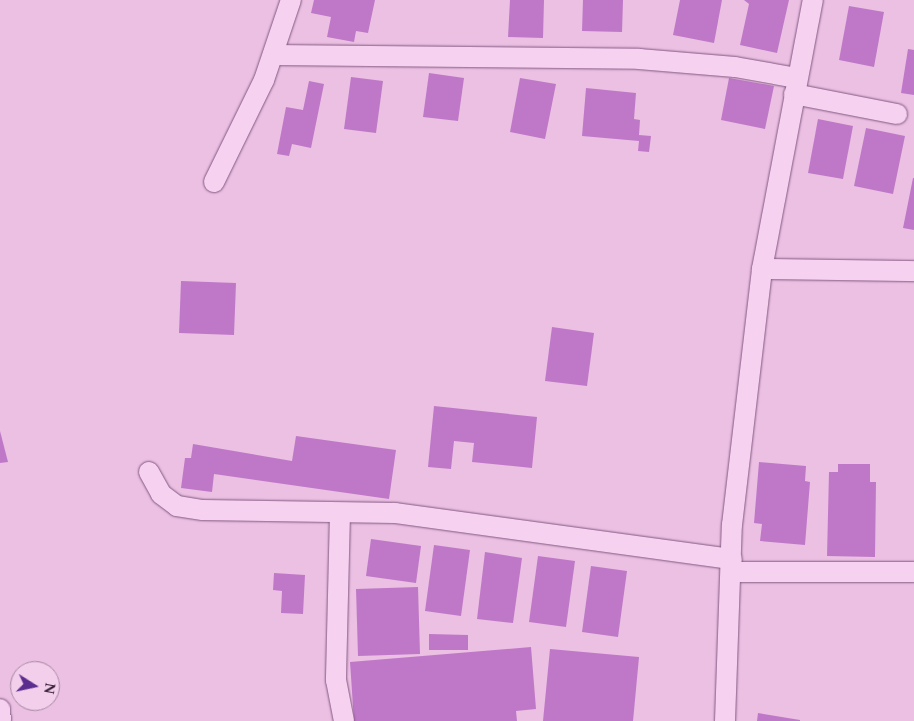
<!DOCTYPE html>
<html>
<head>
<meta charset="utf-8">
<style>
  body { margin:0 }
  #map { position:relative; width:914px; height:721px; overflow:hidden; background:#ebc0e3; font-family:Spectral,serif }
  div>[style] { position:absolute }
  .building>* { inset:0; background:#bf78c7 }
  .roads { filter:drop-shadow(0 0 1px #835982) drop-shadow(0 0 1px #835982) }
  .minor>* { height:20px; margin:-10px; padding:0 10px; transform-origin:10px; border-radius:10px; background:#f6d2f0 }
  span { translate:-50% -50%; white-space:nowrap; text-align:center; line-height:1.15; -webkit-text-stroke:4.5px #f3cfec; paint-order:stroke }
  .north { position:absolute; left:10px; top:661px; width:50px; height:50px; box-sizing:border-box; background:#f3cfec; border:1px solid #a688a2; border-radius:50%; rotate:100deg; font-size:14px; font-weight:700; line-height:20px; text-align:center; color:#321d33 }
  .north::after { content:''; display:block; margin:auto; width:18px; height:22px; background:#5b2d8e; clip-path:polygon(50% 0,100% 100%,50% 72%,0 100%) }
</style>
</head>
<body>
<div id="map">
  <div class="building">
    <div style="clip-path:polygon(314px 0,375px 0,368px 33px,356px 31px,354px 42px,327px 37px,331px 17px,311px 13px)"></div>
    <div style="clip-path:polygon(510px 0,544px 0,543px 38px,508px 37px)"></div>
    <div style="clip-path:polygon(583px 0,623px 0,622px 32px,582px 31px)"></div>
    <div style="clip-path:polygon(680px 0,722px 0,714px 43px,673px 35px)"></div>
    <div style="clip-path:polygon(744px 0,789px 0,777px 53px,740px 45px,749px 4px)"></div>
    <div style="clip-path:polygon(849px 6px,884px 12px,874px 67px,839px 60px)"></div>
    <div style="clip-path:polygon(908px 49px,914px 50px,914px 95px,901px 93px)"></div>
    <div style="clip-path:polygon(429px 73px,464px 78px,458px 121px,423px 117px)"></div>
    <div style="clip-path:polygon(351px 77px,383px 81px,376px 133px,344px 129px)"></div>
    <div style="clip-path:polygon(520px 78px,556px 84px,545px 139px,510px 132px)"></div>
    <div style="clip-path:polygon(729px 78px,774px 86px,765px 129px,721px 120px)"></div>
    <div style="clip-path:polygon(309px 81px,324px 84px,311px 148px,292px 144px,289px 156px,277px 154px,286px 107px,303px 110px)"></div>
    <div style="clip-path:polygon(586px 88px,636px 93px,634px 119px,640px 120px,639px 135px,651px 136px,649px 152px,638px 151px,639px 141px,582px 136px)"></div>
    <div style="clip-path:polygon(818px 119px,853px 126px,843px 179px,808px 173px)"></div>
    <div style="clip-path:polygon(866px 128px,905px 136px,893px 194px,854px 186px)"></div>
    <div style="clip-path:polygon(913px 178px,914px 178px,914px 230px,903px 228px)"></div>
    <div style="clip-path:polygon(181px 281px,236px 283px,234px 335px,179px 333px)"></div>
    <div style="clip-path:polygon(552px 327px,594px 333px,587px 386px,545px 381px)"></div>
    <div style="clip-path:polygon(434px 406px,537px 417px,532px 468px,472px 462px,474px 443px,454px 441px,451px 469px,428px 467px)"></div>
    <div style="clip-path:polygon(0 431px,8px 462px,0 463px)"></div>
    <div style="clip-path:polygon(296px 436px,396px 450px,389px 499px,214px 474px,212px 492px,181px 488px,185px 458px,191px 458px,193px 444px,292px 461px)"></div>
    <div style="clip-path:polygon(759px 462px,806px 466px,805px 481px,810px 482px,805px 545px,760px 541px,762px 524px,754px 523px)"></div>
    <div style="clip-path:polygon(838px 464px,870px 464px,870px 482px,876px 482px,875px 557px,827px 556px,829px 472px,838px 472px)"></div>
    <div style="clip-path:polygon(371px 539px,421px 546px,416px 583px,366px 576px)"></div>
    <div style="clip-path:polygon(434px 545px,470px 550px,461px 616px,425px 611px)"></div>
    <div style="clip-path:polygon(485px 552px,522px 558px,513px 623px,477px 619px)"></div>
    <div style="clip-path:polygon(538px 556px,575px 561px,566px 627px,529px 622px)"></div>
    <div style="clip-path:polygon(591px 566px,627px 571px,618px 637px,582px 632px)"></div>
    <div style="clip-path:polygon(274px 573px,305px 575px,303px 614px,281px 613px,282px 591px,273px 590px)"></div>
    <div style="clip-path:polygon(418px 587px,420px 654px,358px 656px,356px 589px)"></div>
    <div style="clip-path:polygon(429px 634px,468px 635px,468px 650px,429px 650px)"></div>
    <div style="clip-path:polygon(531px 647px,536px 709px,516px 711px,517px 721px,354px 721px,350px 662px)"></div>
    <div style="clip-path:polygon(550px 649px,639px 657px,633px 721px,543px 721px)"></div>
    <div style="clip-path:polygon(758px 713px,800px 720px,800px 721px,757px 721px)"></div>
  </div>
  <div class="roads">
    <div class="minor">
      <div style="left:273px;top:55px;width:366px;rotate:0.6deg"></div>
      <div style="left:639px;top:59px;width:96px;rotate:4.8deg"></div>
      <div style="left:735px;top:67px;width:63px;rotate:10.1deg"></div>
      <div style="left:794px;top:94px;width:105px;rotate:11deg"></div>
      <div style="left:214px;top:182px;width:114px;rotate:-63.9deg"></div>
      <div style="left:264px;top:80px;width:84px;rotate:-71.4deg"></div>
      <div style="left:762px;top:269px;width:152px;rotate:0.8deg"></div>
      <div style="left:149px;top:472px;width:25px;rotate:61deg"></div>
      <div style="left:161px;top:494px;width:20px;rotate:37deg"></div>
      <div style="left:177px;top:506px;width:26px;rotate:9deg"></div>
      <div style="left:203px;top:510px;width:192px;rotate:0.9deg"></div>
      <div style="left:395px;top:513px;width:340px;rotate:7.8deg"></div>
      <div style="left:340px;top:513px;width:167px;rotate:91.4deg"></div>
      <div style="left:336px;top:680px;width:42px;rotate:79deg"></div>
      <div style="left:732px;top:572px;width:182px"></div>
      <div style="left:0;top:709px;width:12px;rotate:85deg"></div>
      <div style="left:725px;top:721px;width:196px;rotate:-88deg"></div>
      <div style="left:732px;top:525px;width:258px;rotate:-83.3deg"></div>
      <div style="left:762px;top:269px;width:274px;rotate:-79.3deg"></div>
    </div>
  </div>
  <div class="north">N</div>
</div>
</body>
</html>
